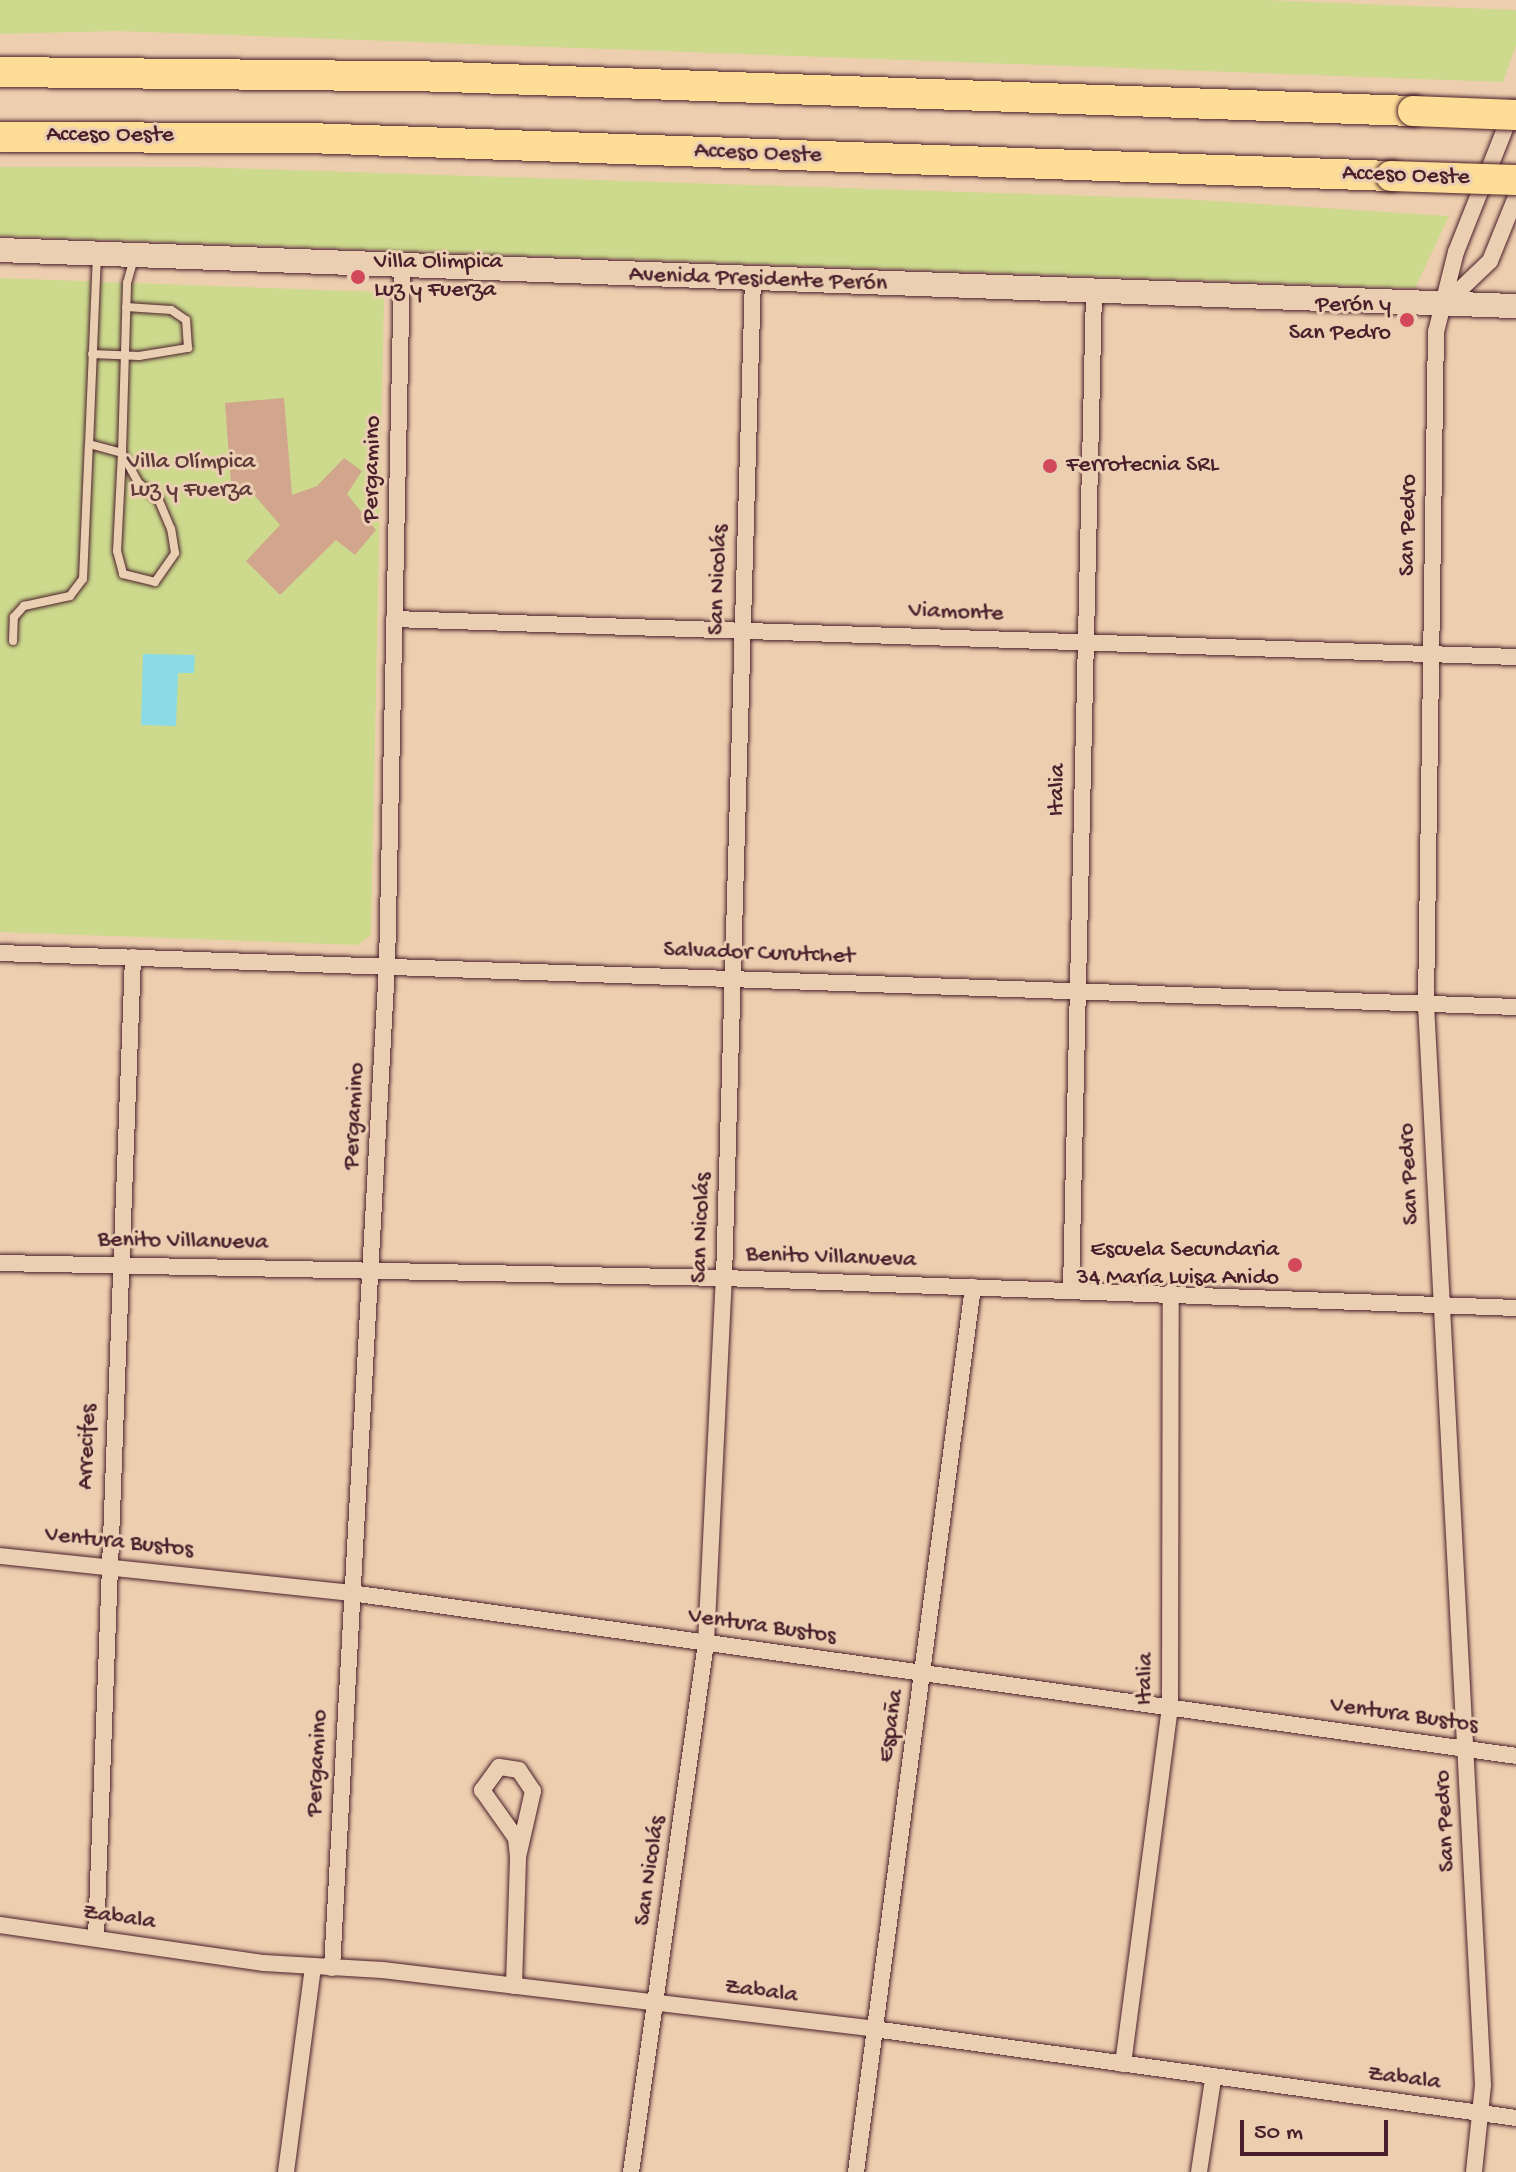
<!DOCTYPE html>
<html>
<head>
<meta charset="utf-8">
<style>
  body { margin:0 }
  #map { position:relative; width:1516px; height:2172px; overflow:hidden; background:#edceaf; font-family:"Gochi Hand",sans-serif }
  div>[style] { position:absolute }
  .green>* { inset:0; background:#cdda8d }
  .water>* { inset:0; background:#8adbe5 }
  .building>* { inset:0; background:#d2a68c }
  .roads { filter:drop-shadow(0 0 2px #4a1f2b) drop-shadow(0 0 2px #4a1f2b) }
  .lane>* { height:8px; margin:-4px; padding:0 4px; transform-origin:4px; border-radius:4px; background:#ebcfb2 }
  .street>* { height:16px; margin:-8px; padding:0 8px; transform-origin:8px; border-radius:8px; background:#ebcfb2 }
  .secondary>* { height:24px; margin:-12px; padding:0 12px; transform-origin:12px; border-radius:12px; background:#ebcfb2 }
  .highway>* { height:30px; margin:-15px; padding:0 15px; transform-origin:15px; border-radius:15px; background:#fedd96 }
  .bridges { filter:drop-shadow(0 0 2px #4a1f2b) drop-shadow(0 0 2px #4a1f2b) }
  .highway-bridge>* { height:30px; margin:-15px; padding:0 15px; transform-origin:15px; border-radius:15px; background:#fedd96 }
  .dots>* { width:22px; height:22px; translate:-50% -50%; box-sizing:border-box; border:4px solid #ebcfb2; border-radius:50% }
  span { translate:-50% -50%; white-space:nowrap; text-align:center; line-height:1.15; -webkit-text-stroke:6px #ebcfb2; paint-order:stroke }
  .street-label { font-size:24px; color:#4a1f2b }
  .poi-label { font-size:24px; color:#4a1f2b }
  .left { translate:0 -50%; text-align:left }
  .right { translate:-100% -50%; text-align:right }
  .park-label { font-size:24px; color:#5e3b3a }
  .scale { position:absolute; left:1240px; top:2120px; width:148px; height:36px; box-sizing:border-box; border:4px solid #4a1f2b; border-top:0; padding-left:10px; font-size:24px; line-height:28px; white-space:nowrap; color:#4a1f2b; -webkit-text-stroke:6px #ebcfb2; paint-order:stroke }
</style>
</head>
<body>
<div id="map">
  <div class="green">
    <div style="clip-path:polygon(0 0,1264px 0,1516px 10px,1516px 45px,1503px 82px,117px 31px,0 34px)"></div>
    <div style="clip-path:polygon(0 167px,198px 167px,1182px 199px,1449px 216px,1415px 288px,0 236px)"></div>
    <div style="clip-path:polygon(0 278px,379px 292px,384px 299px,371px 935px,358px 945px,0 932px)"></div>
  </div>
  <div class="water">
    <div style="clip-path:polygon(143px 654px,195px 655px,194px 673px,178px 673px,176px 726px,141px 725px)"></div>
  </div>
  <div class="building">
    <div style="clip-path:polygon(284px 398px,292px 495px,317px 486px,344px 458px,362px 471px,347px 494px,376px 530px,355px 555px,336px 540px,280px 595px,246px 561px,280px 525px,255px 496px,232px 497px,225px 403px)"></div>
  </div>
  <div class="roads">
    <div class="lane">
      <div style="left:97px;top:254px;width:190px;rotate:92.4deg"></div>
      <div style="left:89px;top:444px;width:34px;rotate:15deg"></div>
      <div style="left:122px;top:453px;width:98px;rotate:92.9deg"></div>
      <div style="left:117px;top:551px;width:24px;rotate:75deg"></div>
      <div style="left:123px;top:574px;width:33px;rotate:14deg"></div>
      <div style="left:155px;top:582px;width:35px;rotate:-55deg"></div>
      <div style="left:175px;top:553px;width:24px;rotate:-99deg"></div>
      <div style="left:171px;top:529px;width:33px;rotate:-113deg"></div>
      <div style="left:158px;top:499px;width:26px;rotate:-140deg"></div>
      <div style="left:138px;top:482px;width:33px;rotate:-119deg"></div>
      <div style="left:122px;top:453px;width:170px;rotate:-88.3deg"></div>
      <div style="left:127px;top:283px;width:25px;rotate:-74deg"></div>
      <div style="left:92px;top:354px;width:47px;rotate:2.4deg"></div>
      <div style="left:139px;top:356px;width:50px;rotate:-9.3deg"></div>
      <div style="left:188px;top:348px;width:28px;rotate:-94deg"></div>
      <div style="left:186px;top:320px;width:18px;rotate:-146deg"></div>
      <div style="left:171px;top:310px;width:45px;rotate:-176.2deg"></div>
      <div style="left:13px;top:641px;width:24px;rotate:-88deg"></div>
      <div style="left:14px;top:617px;width:15px;rotate:-48deg"></div>
      <div style="left:24px;top:606px;width:47px;rotate:-12.3deg"></div>
      <div style="left:70px;top:596px;width:21px;rotate:-53deg"></div>
      <div style="left:83px;top:579px;width:135px;rotate:-87.5deg"></div>
    </div>
    <div class="street">
      <div style="left:1446px;top:303px;width:61px;rotate:-43.7deg"></div>
      <div style="left:1490px;top:261px;width:69px;rotate:-67.9deg"></div>
      <div style="left:394px;top:619px;width:1123px;rotate:1.94deg"></div>
      <div style="left:0;top:953px;width:1517px;rotate:2.04deg"></div>
      <div style="left:0;top:1263px;width:724px;rotate:1.19deg"></div>
      <div style="left:724px;top:1278px;width:793px;rotate:2.17deg"></div>
      <div style="left:1071px;top:1289px;width:997px;rotate:-88.68deg"></div>
      <div style="left:0;top:1556px;width:353px;rotate:6deg"></div>
      <div style="left:351px;top:1593px;width:1176px;rotate:7.96deg"></div>
      <div style="left:0;top:1925px;width:267px;rotate:8.2deg"></div>
      <div style="left:264px;top:1963px;width:118px;rotate:3.4deg"></div>
      <div style="left:382px;top:1970px;width:496px;rotate:6.8deg"></div>
      <div style="left:874px;top:2029px;width:648px;rotate:7.89deg"></div>
      <div style="left:96px;top:1938px;width:982px;rotate:-87.84deg"></div>
      <div style="left:332px;top:1968px;width:1003px;rotate:-86.86deg"></div>
      <div style="left:387px;top:967px;width:700px;rotate:-88.77deg"></div>
      <div style="left:514px;top:1986px;width:129px;rotate:-88.2deg"></div>
      <div style="left:518px;top:1857px;width:68px;rotate:-77.2deg"></div>
      <div style="left:533px;top:1791px;width:25px;rotate:-124deg"></div>
      <div style="left:519px;top:1770px;width:20px;rotate:-171deg"></div>
      <div style="left:499px;top:1767px;width:29px;rotate:126deg"></div>
      <div style="left:482px;top:1790px;width:59px;rotate:54.7deg"></div>
      <div style="left:516px;top:1838px;width:19px;rotate:84deg"></div>
      <div style="left:1123px;top:2064px;width:359px;rotate:-82.5deg"></div>
      <div style="left:1170px;top:1708px;width:416px;rotate:-89.9deg"></div>
      <div style="left:286px;top:2172px;width:206px;rotate:-82.5deg"></div>
      <div style="left:631px;top:2172px;width:534px;rotate:-81.93deg"></div>
      <div style="left:706px;top:1643px;width:365px;rotate:-87.2deg"></div>
      <div style="left:724px;top:1278px;width:999px;rotate:-88.34deg"></div>
      <div style="left:856px;top:2172px;width:893px;rotate:-82.47deg"></div>
      <div style="left:1199px;top:2172px;width:94px;rotate:-81.4deg"></div>
      <div style="left:1474px;top:2172px;width:87px;rotate:-84.1deg"></div>
      <div style="left:1483px;top:2085px;width:1084px;rotate:-93.02deg"></div>
      <div style="left:1426px;top:1003px;width:671px;rotate:-89.15deg"></div>
      <div style="left:1436px;top:332px;width:82px;rotate:-76deg"></div>
      <div style="left:1456px;top:252px;width:154px;rotate:-68.3deg"></div>
    </div>
    <div class="secondary">
      <div style="left:0;top:250px;width:1517px;rotate:2.12deg"></div>
    </div>
    <div class="highway">
      <div style="left:0;top:72px;width:448px;rotate:0.6deg"></div>
      <div style="left:448px;top:77px;width:966px;rotate:2.02deg"></div>
      <div style="left:0;top:137px;width:308px;rotate:0.2deg"></div>
      <div style="left:308px;top:138px;width:1084px;rotate:2.01deg"></div>
    </div>
  </div>
  <div class="bridges">
    <div class="highway-bridge">
      <div style="left:1413px;top:111px;width:103px;rotate:2.2deg"></div>
      <div style="left:1391px;top:176px;width:125px;rotate:1.8deg"></div>
    </div>
  </div>
  <div class="dots">
    <div style="left:358px;top:277px;background:#d1495b"></div>
    <div style="left:1407px;top:320px;background:#d1495b"></div>
    <div style="left:1050px;top:466px;background:#d1495b"></div>
    <div style="left:1295px;top:1265px;background:#d1495b"></div>
  </div>
  <div class="street-label">
    <span style="left:110px;top:136px">Acceso Oeste</span>
    <span style="left:758px;top:154px;rotate:2deg">Acceso Oeste</span>
    <span style="left:1406px;top:176px;rotate:2deg">Acceso Oeste</span>
    <span style="left:758px;top:280px;rotate:2deg">Avenida Presidente Perón</span>
    <span style="left:373px;top:469px;rotate:-89deg">Pergamino</span>
    <span style="left:1409px;top:525px;rotate:-89deg">San Pedro</span>
    <span style="left:719px;top:580px;rotate:-88deg">San Nicolás</span>
    <span style="left:956px;top:613px;rotate:2deg">Viamonte</span>
    <span style="left:1058px;top:790px;rotate:-89deg">Italia</span>
    <span style="left:759px;top:954px;rotate:2deg">Salvador Curutchet</span>
    <span style="left:355px;top:1116px;rotate:-87deg">Pergamino</span>
    <span style="left:1410px;top:1174px;rotate:-93deg">San Pedro</span>
    <span style="left:702px;top:1228px;rotate:-88deg">San Nicolás</span>
    <span style="left:183px;top:1242px;rotate:1deg">Benito Villanueva</span>
    <span style="left:831px;top:1258px;rotate:2deg">Benito Villanueva</span>
    <span style="left:88px;top:1447px;rotate:-88deg">Arrecifes</span>
    <span style="left:119px;top:1543px;rotate:6deg">Ventura Bustos</span>
    <span style="left:762px;top:1627px;rotate:8deg">Ventura Bustos</span>
    <span style="left:1146px;top:1679px;rotate:-89deg">Italia</span>
    <span style="left:1404px;top:1716px;rotate:8deg">Ventura Bustos</span>
    <span style="left:892px;top:1726px;rotate:-82deg">España</span>
    <span style="left:318px;top:1763px;rotate:-87deg">Pergamino</span>
    <span style="left:1446px;top:1821px;rotate:-93deg">San Pedro</span>
    <span style="left:651px;top:1871px;rotate:-82deg">San Nicolás</span>
    <span style="left:119px;top:1918px;rotate:8deg">Zabala</span>
    <span style="left:761px;top:1992px;rotate:7deg">Zabala</span>
    <span style="left:1404px;top:2079px;rotate:7deg">Zabala</span>
  </div>
  <div class="poi-label">
    <span class="left" style="left:374px;top:277px">Villa Olimpica<br>Luz y Fuerza</span>
    <span class="right" style="left:1391px;top:320px">Perón y<br>San Pedro</span>
    <span class="left" style="left:1066px;top:466px">Ferrotecnia SRL</span>
    <span class="right" style="left:1279px;top:1265px">Escuela Secundaria<br>34 María Luisa Anido</span>
  </div>
  <div class="park-label">
    <span style="left:191px;top:477px">Villa Olímpica<br>Luz y Fuerza</span>
  </div>
  <div class="scale">50 m</div>
</div>
</body>
</html>
